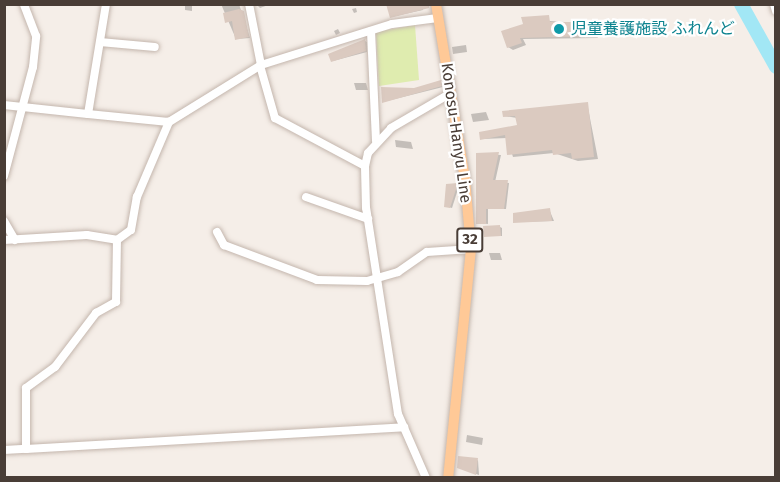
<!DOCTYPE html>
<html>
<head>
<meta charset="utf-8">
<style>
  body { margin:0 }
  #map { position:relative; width:780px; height:482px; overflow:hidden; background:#f5eee8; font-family:"Fira Sans","Noto Sans JP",sans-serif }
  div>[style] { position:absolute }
  .green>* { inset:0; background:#dfecaf }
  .shadow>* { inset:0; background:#0003 }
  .river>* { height:14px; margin:-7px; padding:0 7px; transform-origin:7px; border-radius:7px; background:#a2e7f5 }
  .building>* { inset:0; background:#dbcac0 }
  .roads { filter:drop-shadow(0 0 2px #c4b6ad) drop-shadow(0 0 2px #c4b6ad) }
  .minor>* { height:8px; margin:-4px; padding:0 4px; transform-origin:4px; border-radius:4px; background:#fff }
  .major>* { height:10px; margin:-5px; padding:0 5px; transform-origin:5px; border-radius:5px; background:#ffc997 }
  .dots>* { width:16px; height:16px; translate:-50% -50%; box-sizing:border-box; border:3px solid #fff; border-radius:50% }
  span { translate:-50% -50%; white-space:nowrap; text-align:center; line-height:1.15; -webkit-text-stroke:4.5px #fff; paint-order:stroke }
  .shield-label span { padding:2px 4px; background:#fff; border:2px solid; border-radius:4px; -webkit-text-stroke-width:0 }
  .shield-label { font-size:15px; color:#493d36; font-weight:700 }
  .culture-label { font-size:16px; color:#0d838f }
  .left { translate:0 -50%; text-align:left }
  .street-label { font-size:16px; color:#493d36 }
  .frame { position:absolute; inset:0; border:6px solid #493d36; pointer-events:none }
</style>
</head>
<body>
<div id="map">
  <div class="green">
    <div style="clip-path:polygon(415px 25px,419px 80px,379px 86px,376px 32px)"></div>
  </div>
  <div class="shadow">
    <div style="clip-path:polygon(185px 4px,192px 4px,192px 11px,185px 10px)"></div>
    <div style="clip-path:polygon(221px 4px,239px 4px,250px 38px,236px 39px)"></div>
    <div style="clip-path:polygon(256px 4px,271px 4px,260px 8px)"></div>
    <div style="clip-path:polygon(422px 4px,423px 10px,391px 17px)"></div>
    <div style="clip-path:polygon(356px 8px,357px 12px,354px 13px,352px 9px)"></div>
    <div style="clip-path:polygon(523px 19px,592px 24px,598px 38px,523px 39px,526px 45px,513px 50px,508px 47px,525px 25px)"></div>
    <div style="clip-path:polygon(338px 29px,340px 33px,336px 35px,334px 31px)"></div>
    <div style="clip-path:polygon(367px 42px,367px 52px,333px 61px,365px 41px)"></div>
    <div style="clip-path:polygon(466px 45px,467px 52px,453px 54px,452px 47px)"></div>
    <div style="clip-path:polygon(441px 82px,443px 87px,383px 102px,414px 90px)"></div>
    <div style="clip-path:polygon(354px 83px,366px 83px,368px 90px,356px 90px)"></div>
    <div style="clip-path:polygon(587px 103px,598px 159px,578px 161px,554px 153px,513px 157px,507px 138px,482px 139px,518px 127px,517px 118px,504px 116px)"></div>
    <div style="clip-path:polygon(471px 114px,486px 112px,489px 120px,473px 122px)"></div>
    <div style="clip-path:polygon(395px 140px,411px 142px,413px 149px,396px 147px)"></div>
    <div style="clip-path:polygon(477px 154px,501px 155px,495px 182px,509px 183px,506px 209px,488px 209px,488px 224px,478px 223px)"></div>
    <div style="clip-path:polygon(447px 185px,459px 186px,452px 208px,445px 206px)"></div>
    <div style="clip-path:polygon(549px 209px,554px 221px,514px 222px)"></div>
    <div style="clip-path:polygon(502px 228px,502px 236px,485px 236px,500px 227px)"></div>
    <div style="clip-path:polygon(489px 253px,500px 253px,502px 260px,491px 260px)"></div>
    <div style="clip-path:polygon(467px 435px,483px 438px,482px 445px,466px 442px)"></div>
    <div style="clip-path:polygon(478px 460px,479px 475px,462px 469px)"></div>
  </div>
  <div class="river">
    <div style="left:741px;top:4px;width:72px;rotate:60.9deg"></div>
  </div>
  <div class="building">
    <div style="clip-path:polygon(386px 4px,429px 4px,429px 8px,390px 18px)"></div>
    <div style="clip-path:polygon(239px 9px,244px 11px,249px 37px,235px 40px,232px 21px,225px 23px,223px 13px)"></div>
    <div style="clip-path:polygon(549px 15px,550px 22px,593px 22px,594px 36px,520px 38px,522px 43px,507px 48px,501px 31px,523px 24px,521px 17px)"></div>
    <div style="clip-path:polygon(365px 39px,366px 51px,331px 62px,328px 54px)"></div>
    <div style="clip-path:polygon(441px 80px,442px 86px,382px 103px,381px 87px,414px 88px)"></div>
    <div style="clip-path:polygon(588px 102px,594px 157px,572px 159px,571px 153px,553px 155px,552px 150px,507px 155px,505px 135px,480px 140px,479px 132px,517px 125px,515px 116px,503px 117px,502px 111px)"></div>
    <div style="clip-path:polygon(499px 152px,493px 180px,508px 180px,504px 209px,486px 209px,486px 224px,476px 224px,476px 153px)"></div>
    <div style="clip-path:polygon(458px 183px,450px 208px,444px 207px,446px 184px)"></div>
    <div style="clip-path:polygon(550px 208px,552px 221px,513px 223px,513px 213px)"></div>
    <div style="clip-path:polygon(500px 225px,501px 236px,484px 237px,483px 226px)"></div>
    <div style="clip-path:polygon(458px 456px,478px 458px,476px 475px,457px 468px)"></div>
  </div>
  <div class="roads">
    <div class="minor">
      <div style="left:249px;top:4px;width:62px;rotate:78.9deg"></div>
      <div style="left:774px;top:4px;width:7px;rotate:74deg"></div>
      <div style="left:371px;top:31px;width:110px;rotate:87.4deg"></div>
      <div style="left:100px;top:42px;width:55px;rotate:5.2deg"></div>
      <div style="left:261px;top:69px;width:51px;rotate:74.1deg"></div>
      <div style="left:275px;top:118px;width:102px;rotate:28.1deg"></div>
      <div style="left:4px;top:105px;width:84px;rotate:6.1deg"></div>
      <div style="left:88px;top:114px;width:111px;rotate:-80.7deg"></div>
      <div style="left:88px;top:114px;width:81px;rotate:5.6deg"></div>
      <div style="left:169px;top:122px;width:108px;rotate:-31.8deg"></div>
      <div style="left:261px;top:65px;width:137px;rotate:-17.4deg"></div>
      <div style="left:392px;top:24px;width:46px;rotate:-7.4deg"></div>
      <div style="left:4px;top:176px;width:113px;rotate:-75.1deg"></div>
      <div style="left:33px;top:67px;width:31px;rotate:-84deg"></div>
      <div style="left:36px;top:36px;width:34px;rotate:-111deg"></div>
      <div style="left:306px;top:197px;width:66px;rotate:19.5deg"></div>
      <div style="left:4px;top:221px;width:22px;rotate:60deg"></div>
      <div style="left:217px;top:232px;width:15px;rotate:62deg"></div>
      <div style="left:224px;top:245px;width:99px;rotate:20.6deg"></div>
      <div style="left:317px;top:280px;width:50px;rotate:1.1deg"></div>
      <div style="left:367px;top:281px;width:32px;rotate:-16deg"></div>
      <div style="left:398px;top:272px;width:35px;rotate:-35deg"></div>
      <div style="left:427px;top:252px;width:44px;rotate:-3.9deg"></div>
      <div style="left:4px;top:240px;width:83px;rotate:-3.4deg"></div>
      <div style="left:87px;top:235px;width:30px;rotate:9deg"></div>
      <div style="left:117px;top:240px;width:17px;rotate:-36deg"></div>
      <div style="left:131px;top:230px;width:34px;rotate:-80deg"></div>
      <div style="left:137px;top:197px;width:82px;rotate:-66.9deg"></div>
      <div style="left:26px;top:449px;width:379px;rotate:-3.3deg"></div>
      <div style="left:4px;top:450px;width:22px;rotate:-3deg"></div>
      <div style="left:26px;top:449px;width:61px;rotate:-90deg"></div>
      <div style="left:26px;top:388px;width:36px;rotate:-36deg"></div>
      <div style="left:55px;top:367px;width:68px;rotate:-52.8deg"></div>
      <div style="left:96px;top:313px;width:23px;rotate:-29deg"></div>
      <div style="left:116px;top:302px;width:62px;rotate:-89.1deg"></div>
      <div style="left:426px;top:478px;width:70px;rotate:-113.6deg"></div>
      <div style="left:398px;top:414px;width:208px;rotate:-98.8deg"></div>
      <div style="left:366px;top:208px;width:42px;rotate:-91.4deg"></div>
      <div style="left:365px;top:166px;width:13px;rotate:-77deg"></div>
      <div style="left:368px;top:153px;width:34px;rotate:-47deg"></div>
      <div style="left:391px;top:128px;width:69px;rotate:-30.3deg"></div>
    </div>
    <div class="major">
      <div style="left:436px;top:4px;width:177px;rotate:80.6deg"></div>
      <div style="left:465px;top:179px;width:70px;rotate:85.1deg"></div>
      <div style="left:471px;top:249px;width:230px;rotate:95.7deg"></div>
    </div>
  </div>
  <div class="dots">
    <div style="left:559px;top:29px;background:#0f9aa8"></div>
  </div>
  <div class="shield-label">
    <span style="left:470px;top:240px">32</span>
  </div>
  <div class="culture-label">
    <span class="left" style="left:571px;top:29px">児童養護施設 ふれんど</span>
  </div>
  <div class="street-label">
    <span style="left:456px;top:133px;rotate:82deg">Konosu-Hanyu Line</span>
  </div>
  <div class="frame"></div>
</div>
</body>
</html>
